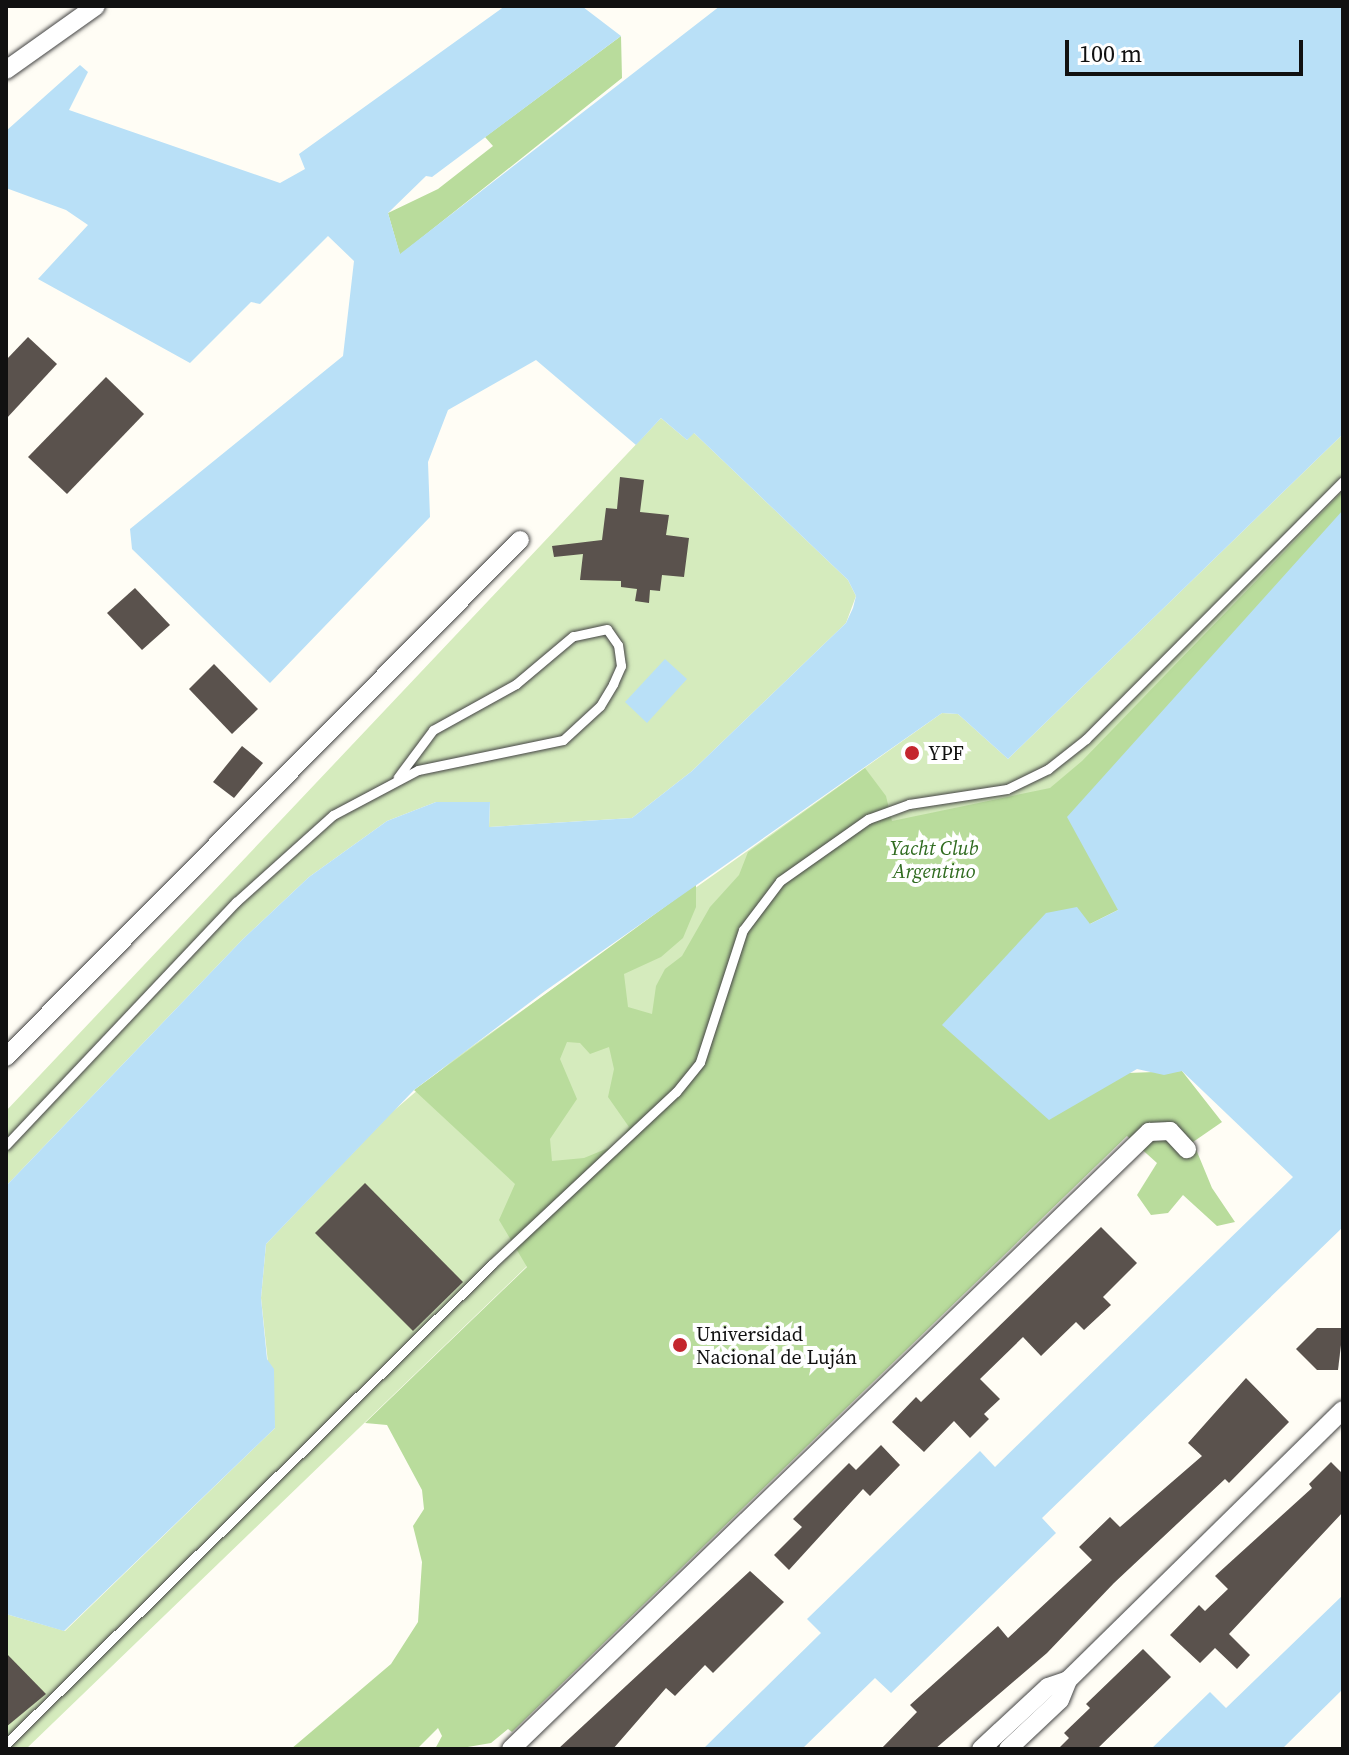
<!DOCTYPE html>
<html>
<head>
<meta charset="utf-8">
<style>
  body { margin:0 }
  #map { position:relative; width:1349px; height:1755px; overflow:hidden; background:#fffdf5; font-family:"Source Serif 4",serif }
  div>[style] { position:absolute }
  .green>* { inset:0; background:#d5ebbd }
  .forest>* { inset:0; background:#b9dc9c }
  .water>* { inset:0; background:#b9e0f7 }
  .building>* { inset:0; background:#5a524d }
  .roads { filter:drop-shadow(0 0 2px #444) drop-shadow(0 0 2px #444) }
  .service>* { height:9px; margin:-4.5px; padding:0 4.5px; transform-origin:4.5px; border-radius:4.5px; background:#fff }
  .minor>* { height:18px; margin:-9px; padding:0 9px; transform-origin:9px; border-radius:9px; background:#fff }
  .dots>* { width:22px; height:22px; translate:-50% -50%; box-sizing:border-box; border:4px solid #fff; border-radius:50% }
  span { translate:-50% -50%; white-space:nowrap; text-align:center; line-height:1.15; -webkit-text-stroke:8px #fff; paint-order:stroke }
  .poi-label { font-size:20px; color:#111 }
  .left { translate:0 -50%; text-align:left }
  .park-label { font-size:20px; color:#2f6b1f; font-style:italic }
  .frame { position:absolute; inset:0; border:8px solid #111; pointer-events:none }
  .scale { position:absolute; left:1065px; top:40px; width:238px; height:36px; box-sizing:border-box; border:4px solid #111; border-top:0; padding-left:10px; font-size:24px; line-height:28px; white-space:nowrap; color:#111; -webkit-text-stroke:6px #fff; paint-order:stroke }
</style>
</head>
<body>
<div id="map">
  <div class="green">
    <div style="clip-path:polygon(661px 418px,687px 440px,693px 432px,848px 580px,856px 596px,846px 623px,692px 771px,632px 818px,489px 827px,490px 802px,436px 802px,387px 821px,309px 877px,243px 939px,6px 1186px,6px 1111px)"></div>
    <div style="clip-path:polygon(1343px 434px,1343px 510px,1067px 817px,856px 949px,26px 1749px,6px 1749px,6px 1614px,65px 1631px,275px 1428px,261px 1298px,266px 1244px,391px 1113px,454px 1059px,942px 713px,958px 714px,1008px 759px)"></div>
  </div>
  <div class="forest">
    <div style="clip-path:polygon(621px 36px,622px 78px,400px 255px,388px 213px,438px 189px,493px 146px,485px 137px)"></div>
    <div style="clip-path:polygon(evenodd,1343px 491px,1343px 510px,1118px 910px,1090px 924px,1127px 1073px,1182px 1071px,1222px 1122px,1193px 1142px,1212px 1188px,1235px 1222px,1217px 1226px,1183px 1195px,1168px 1213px,1151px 1215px,1137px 1195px,1157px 1163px,1127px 1136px,512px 1732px,508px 1729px,491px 1743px,456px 1749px,435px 1749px,442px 1736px,438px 1728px,417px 1749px,291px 1749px,391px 1664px,418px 1622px,422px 1562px,413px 1526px,424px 1509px,422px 1490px,387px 1425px,365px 1423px,527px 1267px,499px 1220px,515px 1184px,414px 1090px,696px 884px,696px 907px,683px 938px,661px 957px,624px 974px,628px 1007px,652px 1014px,656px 986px,665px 969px,682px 956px,710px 907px,739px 875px,748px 852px,865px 768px,886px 796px,892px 821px,1050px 788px,1082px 761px,1343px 491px,567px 1042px,580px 1043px,590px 1054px,609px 1047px,614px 1069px,608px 1097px,629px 1127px,618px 1144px,584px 1158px,552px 1161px,550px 1139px,577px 1099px,560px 1059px,567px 1042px)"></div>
  </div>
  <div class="water">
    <div style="clip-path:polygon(505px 6px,583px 7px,621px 36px,432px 177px,426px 176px,388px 213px,400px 254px,720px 6px,1343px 6px,1343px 434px,1008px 759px,958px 714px,942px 713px,545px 991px,414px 1090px,266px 1244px,261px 1298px,267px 1359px,274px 1369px,275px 1428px,64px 1631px,6px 1614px,6px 1186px,243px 939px,309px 877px,387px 821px,436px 802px,490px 802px,489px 827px,632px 818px,692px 771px,846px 623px,853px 608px,856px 596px,848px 580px,694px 433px,687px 440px,661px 418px,636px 445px,536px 360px,448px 410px,428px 462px,430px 517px,270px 683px,132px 549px,130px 529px,343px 356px,354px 261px,328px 236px,260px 304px,251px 302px,190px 363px,38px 279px,88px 225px,66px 210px,6px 188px,6px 131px,80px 65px,88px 72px,69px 110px,280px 183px,305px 169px,299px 154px)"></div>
    <div style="clip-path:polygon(1343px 510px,1343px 1227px,1042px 1518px,1056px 1533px,891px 1693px,875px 1678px,802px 1749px,703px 1749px,821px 1633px,807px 1619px,980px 1451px,995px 1467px,1293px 1177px,1182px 1071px,1164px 1075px,1137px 1069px,1049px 1120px,942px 1025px,1046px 913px,1077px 907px,1090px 924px,1118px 910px,1067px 817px)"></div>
    <div style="clip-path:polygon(665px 659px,687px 679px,647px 723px,625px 702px)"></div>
    <div style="clip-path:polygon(1343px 1595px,1343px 1689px,1282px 1749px,1151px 1749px,1210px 1692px,1226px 1708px)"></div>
  </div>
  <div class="building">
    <div style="clip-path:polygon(28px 337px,57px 364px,6px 419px,6px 360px)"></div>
    <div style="clip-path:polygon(106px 377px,144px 414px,67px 494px,28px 457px)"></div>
    <div style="clip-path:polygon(620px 477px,644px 480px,640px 512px,669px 515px,666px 535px,689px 538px,684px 577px,662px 575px,660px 591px,650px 590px,649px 603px,635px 601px,637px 589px,621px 587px,621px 581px,580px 580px,583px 554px,554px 557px,552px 546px,602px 540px,606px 508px,617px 509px)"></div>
    <div style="clip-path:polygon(135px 588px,170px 625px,142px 650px,107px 613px)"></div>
    <div style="clip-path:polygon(214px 664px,258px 709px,232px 734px,189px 689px)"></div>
    <div style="clip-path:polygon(242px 746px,263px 763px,234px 798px,213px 782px)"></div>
    <div style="clip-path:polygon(365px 1183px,463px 1282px,413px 1331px,315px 1233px)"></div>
    <div style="clip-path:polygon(1101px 1227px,1137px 1263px,1103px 1297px,1111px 1305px,1084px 1330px,1076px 1322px,1041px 1356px,1023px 1337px,980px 1379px,1000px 1399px,984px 1414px,989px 1419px,970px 1438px,954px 1421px,924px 1452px,892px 1422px,916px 1397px,921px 1402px)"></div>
    <div style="clip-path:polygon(1317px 1328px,1343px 1328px,1338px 1370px,1317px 1370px,1296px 1349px)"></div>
    <div style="clip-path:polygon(1246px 1378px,1289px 1422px,1229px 1483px,1225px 1479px,1114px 1583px,1047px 1653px,935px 1749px,881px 1749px,917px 1712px,910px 1705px,998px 1626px,1008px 1638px,1092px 1560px,1079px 1547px,1110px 1517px,1120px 1527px,1202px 1456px,1188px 1443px)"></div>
    <div style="clip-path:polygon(881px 1445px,900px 1465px,870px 1496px,863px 1489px,789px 1570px,774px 1555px,802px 1527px,793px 1519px,849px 1463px,856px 1470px)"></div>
    <div style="clip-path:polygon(1331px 1462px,1343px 1474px,1343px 1512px,1229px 1634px,1250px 1655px,1237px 1669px,1215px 1648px,1200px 1663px,1170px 1635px,1199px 1605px,1205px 1611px,1228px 1589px,1215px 1576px,1312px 1488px,1309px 1484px)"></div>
    <div style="clip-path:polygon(750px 1571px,784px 1602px,713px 1673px,705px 1665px,675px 1696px,666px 1688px,613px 1749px,558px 1749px)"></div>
    <div style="clip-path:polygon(1143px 1649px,1171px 1677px,1097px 1749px,1058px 1749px,1069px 1738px,1064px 1733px,1090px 1708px,1086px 1704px)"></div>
    <div style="clip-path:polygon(6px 1653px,46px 1694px,6px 1727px)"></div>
  </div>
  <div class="roads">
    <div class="service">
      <div style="left:6px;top:1145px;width:335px;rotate:-46.6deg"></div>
      <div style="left:236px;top:902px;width:130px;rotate:-41.9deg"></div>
      <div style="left:333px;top:815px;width:96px;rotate:-27.9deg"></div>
      <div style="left:418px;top:770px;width:148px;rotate:-11.7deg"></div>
      <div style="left:563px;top:740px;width:50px;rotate:-42.6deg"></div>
      <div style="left:600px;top:706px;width:26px;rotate:-59deg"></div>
      <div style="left:613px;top:684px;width:20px;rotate:-66deg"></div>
      <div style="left:621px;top:666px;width:21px;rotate:-98deg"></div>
      <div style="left:618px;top:645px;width:19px;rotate:-125deg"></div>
      <div style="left:607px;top:629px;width:35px;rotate:168deg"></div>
      <div style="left:573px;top:636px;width:75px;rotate:139.9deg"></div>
      <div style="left:516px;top:684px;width:95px;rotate:151deg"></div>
      <div style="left:433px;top:730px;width:59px;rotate:126.7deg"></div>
      <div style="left:6px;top:1744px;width:683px;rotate:-44.64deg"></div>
      <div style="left:492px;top:1264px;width:252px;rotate:-43.1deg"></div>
      <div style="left:676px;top:1092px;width:38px;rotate:-51deg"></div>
      <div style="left:700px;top:1062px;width:139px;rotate:-72deg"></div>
      <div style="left:743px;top:930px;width:61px;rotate:-52.9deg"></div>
      <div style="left:780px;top:881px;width:108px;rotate:-35.2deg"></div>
      <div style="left:868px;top:819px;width:44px;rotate:-20.1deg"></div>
      <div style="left:909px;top:804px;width:99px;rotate:-8.7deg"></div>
      <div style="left:1007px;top:789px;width:46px;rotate:-26deg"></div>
      <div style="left:1048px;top:769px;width:48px;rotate:-38.3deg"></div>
      <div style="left:1086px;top:739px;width:364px;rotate:-45.1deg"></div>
    </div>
    <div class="minor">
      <div style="left:6px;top:70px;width:110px;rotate:-35.4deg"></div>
      <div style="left:6px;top:1057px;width:729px;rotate:-45.17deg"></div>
      <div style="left:511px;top:1749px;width:888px;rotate:-44.04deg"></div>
      <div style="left:1149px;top:1132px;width:21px;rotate:-3deg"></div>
      <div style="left:1170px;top:1131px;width:25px;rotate:47deg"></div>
      <div style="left:981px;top:1749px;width:91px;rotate:-42.8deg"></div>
      <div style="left:1048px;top:1687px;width:21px;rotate:-19deg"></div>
      <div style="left:1008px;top:1749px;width:71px;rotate:-43.3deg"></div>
      <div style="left:1060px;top:1700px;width:22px;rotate:-68deg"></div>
      <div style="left:1068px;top:1680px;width:385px;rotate:-44.5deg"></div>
    </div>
  </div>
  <div class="dots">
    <div style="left:912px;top:753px;background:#c4262e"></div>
    <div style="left:680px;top:1345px;background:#c4262e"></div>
  </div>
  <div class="poi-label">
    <span class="left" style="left:928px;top:753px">YPF</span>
    <span class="left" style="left:696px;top:1346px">Universidad<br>Nacional de Luján</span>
  </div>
  <div class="park-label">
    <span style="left:934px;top:860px">Yacht Club<br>Argentino</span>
  </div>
  <div class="frame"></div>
  <div class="scale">100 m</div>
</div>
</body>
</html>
